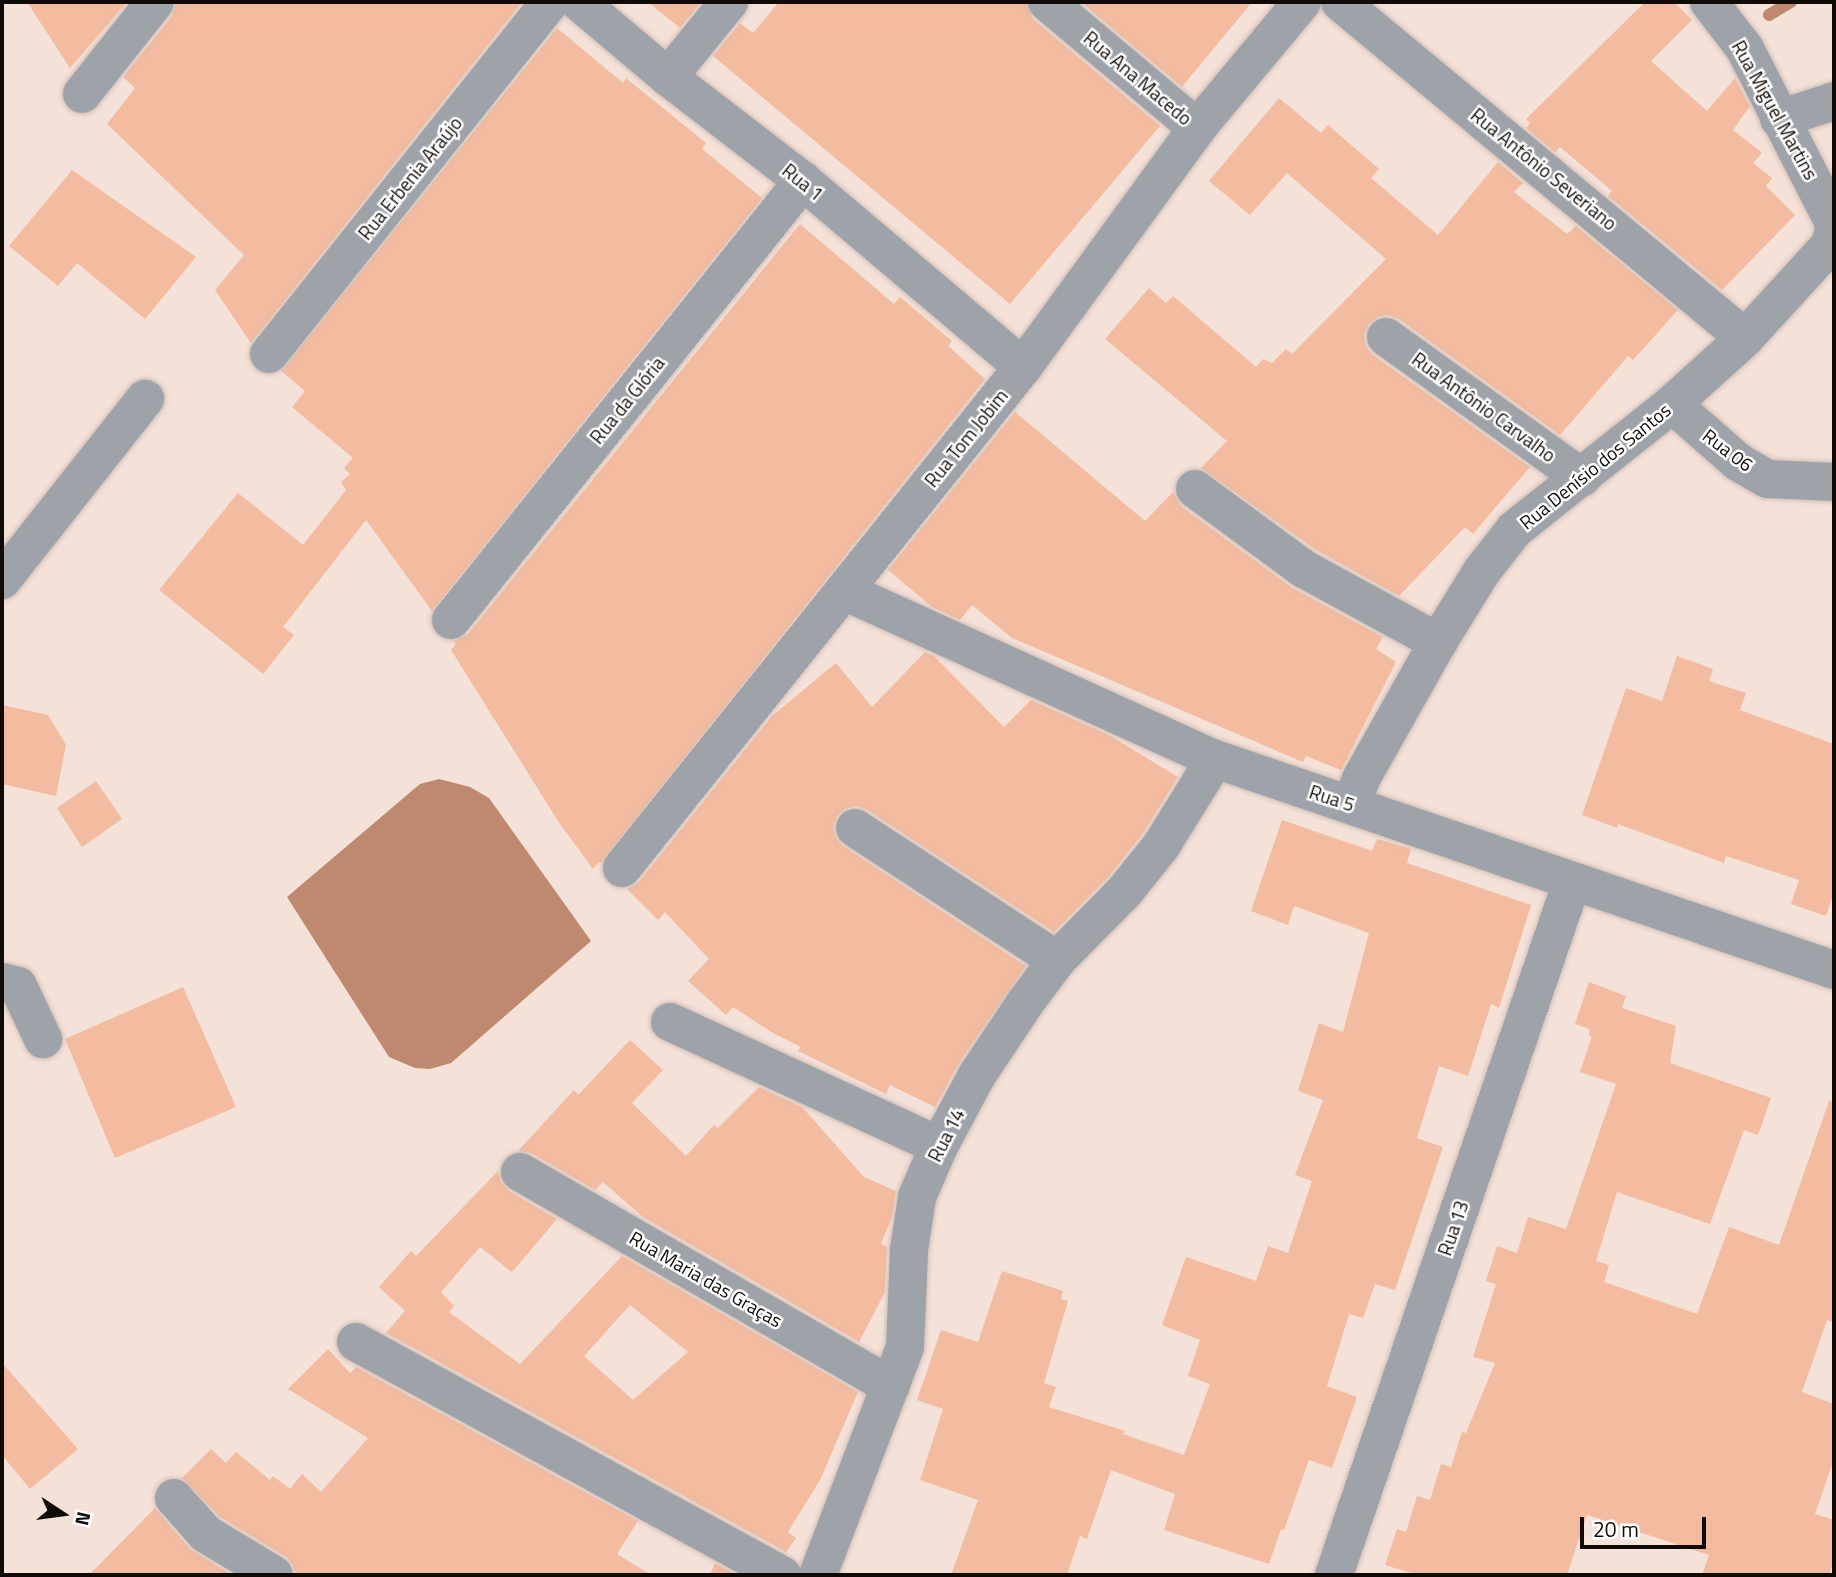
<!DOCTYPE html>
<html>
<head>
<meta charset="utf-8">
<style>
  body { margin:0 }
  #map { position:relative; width:1836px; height:1577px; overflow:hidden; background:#f4e1d8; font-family:"Titillium Web",sans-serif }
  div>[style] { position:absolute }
  .water>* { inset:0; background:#be896e }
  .stream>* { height:12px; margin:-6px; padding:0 6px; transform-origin:6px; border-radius:6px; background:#be896e }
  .building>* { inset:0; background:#f3bb9f }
  .roads { filter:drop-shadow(0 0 2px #d0bfb7) drop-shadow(0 0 2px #d0bfb7) }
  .street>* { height:38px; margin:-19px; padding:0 19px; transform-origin:19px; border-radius:19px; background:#9ea2a9 }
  span { translate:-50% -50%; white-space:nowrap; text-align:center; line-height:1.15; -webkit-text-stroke:5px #fff; paint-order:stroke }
  .street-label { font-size:19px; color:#110b08 }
  .frame { position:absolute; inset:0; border:4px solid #110b08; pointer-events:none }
  .north { position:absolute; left:28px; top:1479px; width:70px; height:70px; -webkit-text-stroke:5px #fff; paint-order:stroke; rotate:103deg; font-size:19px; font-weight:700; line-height:28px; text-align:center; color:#110b08 }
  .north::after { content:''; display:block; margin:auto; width:24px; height:32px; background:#110b08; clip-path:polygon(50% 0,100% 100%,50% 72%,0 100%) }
  .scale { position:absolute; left:1580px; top:1517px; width:126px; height:32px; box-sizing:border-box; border:4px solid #110b08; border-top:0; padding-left:9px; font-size:21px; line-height:24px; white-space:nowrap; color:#110b08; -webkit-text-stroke:5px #fff; paint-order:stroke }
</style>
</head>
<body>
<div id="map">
  <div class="water">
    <div style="clip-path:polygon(439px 779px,470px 787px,489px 798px,591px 941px,451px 1063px,430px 1069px,415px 1068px,389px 1057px,287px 897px,420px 784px)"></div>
  </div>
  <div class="stream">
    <div style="left:1769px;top:15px;width:26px;rotate:-31deg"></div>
  </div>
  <div class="building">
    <div style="clip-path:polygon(27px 2px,127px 2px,70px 68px)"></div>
    <div style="clip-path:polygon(176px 2px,522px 2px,251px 343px,215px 290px,244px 255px,107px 124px,135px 88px,123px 77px,172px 16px)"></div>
    <div style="clip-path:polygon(648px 2px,701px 2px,680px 28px)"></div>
    <div style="clip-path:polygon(779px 2px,1026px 2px,1033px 19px,1160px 126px,1010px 304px,713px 56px,740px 23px,753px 33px)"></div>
    <div style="clip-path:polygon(1081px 2px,1252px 2px,1182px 87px)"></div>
    <div style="clip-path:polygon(1645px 2px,1674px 2px,1692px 20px,1651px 61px,1707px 111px,1735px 78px,1750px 106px,1733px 130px,1762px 153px,1753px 163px,1772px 178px,1766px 186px,1795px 215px,1722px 290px,1608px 196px,1612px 191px,1560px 147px,1555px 152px,1526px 128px,1530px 123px,1526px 119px)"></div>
    <div style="clip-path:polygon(557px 28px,623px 83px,626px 78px,706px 143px,702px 149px,762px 198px,432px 611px,366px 520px,283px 627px,294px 635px,263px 674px,159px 590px,238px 493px,303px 545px,346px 490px,341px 482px,350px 474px,344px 468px,353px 458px,292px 407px,305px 391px,281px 371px)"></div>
    <div style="clip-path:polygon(1279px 98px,1321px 133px,1328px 125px,1379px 169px,1371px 178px,1438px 235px,1498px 162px,1523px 183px,1514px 192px,1567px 234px,1576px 226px,1678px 310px,1633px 360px,1628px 356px,1560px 435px,1399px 319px,1388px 315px,1378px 317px,1369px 324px,1364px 335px,1366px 347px,1373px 355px,1530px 467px,1473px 534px,1465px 527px,1399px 596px,1316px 550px,1201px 468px,1227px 441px,1105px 339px,1149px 288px,1166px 303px,1173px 296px,1256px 367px,1263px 359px,1272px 363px,1286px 349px,1292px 354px,1386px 259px,1287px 173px,1250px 215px,1209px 181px)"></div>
    <div style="clip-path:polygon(72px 170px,196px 257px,145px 319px,77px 263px,58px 286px,9px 246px)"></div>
    <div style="clip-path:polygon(800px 224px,894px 304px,900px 297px,952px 341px,948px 346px,985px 379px,601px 863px,599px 862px,593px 869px,558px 821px,451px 650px,456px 644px,454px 641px,468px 634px)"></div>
    <div style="clip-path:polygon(1015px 412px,1145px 521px,1173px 492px,1182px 507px,1291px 587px,1383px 637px,1376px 649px,1396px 662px,1341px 770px,1306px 756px,1303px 762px,1012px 638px,972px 605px,960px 620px,932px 607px,888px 570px)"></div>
    <div style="clip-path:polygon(925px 652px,934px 656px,1004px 727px,1031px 700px,1109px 735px,1178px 777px,1143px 833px,1109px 876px,1054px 932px,867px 810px,856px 806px,845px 809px,837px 816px,833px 827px,836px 838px,843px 846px,1026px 966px,959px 1063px,935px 1107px,890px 1085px,886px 1094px,798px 1051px,801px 1047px,773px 1033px,733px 1007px,726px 1015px,688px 981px,709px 959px,665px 912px,658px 920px,627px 889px,639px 882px,772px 716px,836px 663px,872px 707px)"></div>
    <div style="clip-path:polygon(1677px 656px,1713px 669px,1709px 681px,1746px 693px,1740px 710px,1834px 744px,1834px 892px,1826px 916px,1791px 904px,1799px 880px,1726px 856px,1724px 863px,1618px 824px,1617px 828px,1582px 815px,1626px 688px,1662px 701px)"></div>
    <div style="clip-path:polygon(2px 705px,48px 715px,66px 745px,56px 796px,2px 784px)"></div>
    <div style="clip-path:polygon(96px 781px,122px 819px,82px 847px,57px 808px)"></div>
    <div style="clip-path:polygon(1282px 820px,1372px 851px,1377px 839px,1411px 849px,1407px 863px,1531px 905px,1499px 1008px,1491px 1004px,1468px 1076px,1439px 1066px,1417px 1138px,1443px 1147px,1395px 1290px,1375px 1284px,1363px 1318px,1349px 1314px,1327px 1386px,1357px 1397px,1332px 1468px,1309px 1460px,1284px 1530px,1281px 1529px,1269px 1564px,1164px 1530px,1175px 1494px,1111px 1470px,1087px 1539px,1080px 1536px,1067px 1575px,951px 1575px,978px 1500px,920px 1480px,943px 1409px,917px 1400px,941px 1330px,978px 1342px,1002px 1271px,1063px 1291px,1061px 1299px,1068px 1301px,1044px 1383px,1056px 1387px,1049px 1407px,1125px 1431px,1123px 1434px,1184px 1455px,1210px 1384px,1188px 1376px,1200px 1340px,1162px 1325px,1186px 1257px,1256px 1281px,1268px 1246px,1288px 1253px,1312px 1181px,1295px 1175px,1323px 1100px,1298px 1091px,1319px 1023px,1343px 1032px,1369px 933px,1294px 906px,1288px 925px,1251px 911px)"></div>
    <div style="clip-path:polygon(1589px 982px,1626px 996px,1622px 1008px,1676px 1026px,1670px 1063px,1771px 1098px,1758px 1135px,1744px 1130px,1710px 1224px,1617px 1192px,1596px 1261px,1609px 1265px,1604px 1282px,1697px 1314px,1729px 1227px,1779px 1245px,1829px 1101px,1834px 1102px,1834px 1322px,1827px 1320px,1802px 1392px,1834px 1404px,1834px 1459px,1815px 1514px,1834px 1520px,1834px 1560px,1829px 1575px,1702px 1575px,1709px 1555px,1587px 1515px,1567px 1575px,1418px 1575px,1385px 1565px,1397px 1529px,1406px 1532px,1417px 1496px,1430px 1500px,1441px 1464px,1451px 1467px,1462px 1432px,1466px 1433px,1495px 1363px,1473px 1357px,1496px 1284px,1486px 1281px,1497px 1246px,1517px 1253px,1528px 1217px,1566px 1229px,1616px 1084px,1580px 1072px,1592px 1036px,1589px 1036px,1590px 1029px,1575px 1024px)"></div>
    <div style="clip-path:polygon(183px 987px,236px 1107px,115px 1158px,65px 1039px)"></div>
    <div style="clip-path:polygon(630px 1040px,663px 1070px,632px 1103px,686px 1156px,714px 1125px,718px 1128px,759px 1087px,802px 1107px,864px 1177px,896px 1191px,892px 1217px,881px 1244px,887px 1247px,885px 1292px,859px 1342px,643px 1217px,603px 1182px,595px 1190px,531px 1153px,518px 1151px,574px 1090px,578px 1095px)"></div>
    <div style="clip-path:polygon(evenodd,498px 1171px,501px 1182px,509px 1191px,557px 1219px,512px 1272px,480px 1247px,441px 1292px,454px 1306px,449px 1312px,520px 1364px,622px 1256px,858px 1392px,820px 1480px,788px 1532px,796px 1538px,786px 1552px,386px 1333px,405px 1311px,379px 1287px,411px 1251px,416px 1256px,498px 1171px,630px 1305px,688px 1352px,633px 1400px,584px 1356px,630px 1305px)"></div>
    <div style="clip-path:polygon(328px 1349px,350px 1373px,356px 1367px,638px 1521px,617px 1554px,651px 1575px,296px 1575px,293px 1565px,286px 1557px,220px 1517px,182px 1478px,211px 1449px,226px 1463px,236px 1452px,270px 1480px,273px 1476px,290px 1489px,302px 1474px,321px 1492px,368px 1438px,288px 1389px)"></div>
    <div style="clip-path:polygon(2px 1363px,78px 1449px,30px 1489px,2px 1455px)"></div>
    <div style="clip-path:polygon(155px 1508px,190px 1549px,232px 1575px,89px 1575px)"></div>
    <div style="clip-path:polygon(715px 1563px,737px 1575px,710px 1575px)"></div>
  </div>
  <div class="roads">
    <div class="street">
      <div style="left:579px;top:2px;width:116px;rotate:40.1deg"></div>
      <div style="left:668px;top:77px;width:170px;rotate:37.6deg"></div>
      <div style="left:803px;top:181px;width:288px;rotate:40.2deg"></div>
      <div style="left:1047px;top:2px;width:196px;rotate:40deg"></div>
      <div style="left:1340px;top:2px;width:526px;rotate:39.68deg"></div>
      <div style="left:1709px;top:2px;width:59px;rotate:52.5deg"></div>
      <div style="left:1745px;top:49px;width:195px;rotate:62.9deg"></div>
      <div style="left:668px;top:77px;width:97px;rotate:-50.9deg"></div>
      <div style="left:82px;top:94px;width:117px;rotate:-51.6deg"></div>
      <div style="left:1779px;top:119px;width:58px;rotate:-18.1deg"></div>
      <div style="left:1386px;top:337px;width:241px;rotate:35.7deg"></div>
      <div style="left:269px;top:354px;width:450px;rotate:-51.4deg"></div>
      <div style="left:1672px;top:404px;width:88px;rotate:41.3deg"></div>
      <div style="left:1738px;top:462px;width:34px;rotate:30deg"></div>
      <div style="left:1768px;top:479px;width:66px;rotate:2.6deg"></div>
      <div style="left:1195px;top:489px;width:135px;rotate:36.3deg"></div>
      <div style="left:1304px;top:569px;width:153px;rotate:28.6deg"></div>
      <div style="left:2px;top:580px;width:231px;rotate:-51.7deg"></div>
      <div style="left:844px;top:591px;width:407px;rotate:24.4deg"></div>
      <div style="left:1215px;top:759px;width:654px;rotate:18.82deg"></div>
      <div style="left:451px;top:620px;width:563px;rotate:-51.28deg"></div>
      <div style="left:1351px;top:804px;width:29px;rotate:-68deg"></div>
      <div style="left:1362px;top:777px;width:155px;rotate:-60.6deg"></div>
      <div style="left:1438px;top:642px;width:84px;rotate:-58.2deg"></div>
      <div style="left:1482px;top:571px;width:53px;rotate:-51.8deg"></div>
      <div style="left:1515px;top:529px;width:201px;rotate:-38.5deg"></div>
      <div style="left:1672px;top:404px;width:98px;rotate:-42.1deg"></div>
      <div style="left:1745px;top:338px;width:126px;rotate:-47.6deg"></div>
      <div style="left:1830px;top:245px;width:16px;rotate:-75deg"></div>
      <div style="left:855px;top:828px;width:241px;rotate:33.2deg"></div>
      <div style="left:622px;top:868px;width:642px;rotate:-51.33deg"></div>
      <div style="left:1023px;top:367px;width:296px;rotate:-53.9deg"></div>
      <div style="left:1197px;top:128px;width:164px;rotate:-50.2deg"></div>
      <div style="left:2px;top:982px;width:16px;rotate:14deg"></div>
      <div style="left:18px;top:986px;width:59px;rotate:64.7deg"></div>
      <div style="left:670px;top:1022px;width:296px;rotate:24.7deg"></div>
      <div style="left:520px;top:1172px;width:428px;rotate:30deg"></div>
      <div style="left:356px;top:1342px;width:486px;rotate:28.7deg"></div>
      <div style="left:174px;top:1498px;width:48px;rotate:48.4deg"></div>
      <div style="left:206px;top:1534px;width:79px;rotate:31.1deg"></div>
      <div style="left:818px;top:1575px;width:244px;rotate:-69.1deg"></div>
      <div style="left:905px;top:1347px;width:97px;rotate:-87.6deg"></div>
      <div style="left:909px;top:1250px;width:54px;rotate:-81.4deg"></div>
      <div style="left:917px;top:1197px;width:56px;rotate:-66.7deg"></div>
      <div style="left:939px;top:1146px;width:81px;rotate:-61.8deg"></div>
      <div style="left:977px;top:1075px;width:87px;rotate:-56.3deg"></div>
      <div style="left:1025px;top:1003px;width:54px;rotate:-53.3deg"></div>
      <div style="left:1057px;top:960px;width:97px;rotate:-45.4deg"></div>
      <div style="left:1125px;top:891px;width:58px;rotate:-51.3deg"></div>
      <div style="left:1161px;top:846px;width:102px;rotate:-58.2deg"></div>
      <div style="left:1334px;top:1575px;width:733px;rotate:-71.05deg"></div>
    </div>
  </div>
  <div class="street-label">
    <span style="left:1138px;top:78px;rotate:40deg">Rua Ana Macedo</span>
    <span style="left:1775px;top:110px;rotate:61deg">Rua Miguel Martins</span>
    <span style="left:1544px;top:169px;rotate:39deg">Rua Antônio Severiano</span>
    <span style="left:410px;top:178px;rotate:-51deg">Rua Erbenia Araújo</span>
    <span style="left:803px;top:182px;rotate:39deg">Rua 1</span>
    <span style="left:627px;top:400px;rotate:-51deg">Rua da Glória</span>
    <span style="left:1484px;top:407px;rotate:36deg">Rua Antônio Carvalho</span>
    <span style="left:966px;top:438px;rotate:-51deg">Rua Tom Jobim</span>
    <span style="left:1728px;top:450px;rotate:37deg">Rua 06</span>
    <span style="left:1595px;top:466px;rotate:-39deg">Rua Denísio dos Santos</span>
    <span style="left:1332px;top:798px;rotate:18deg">Rua 5</span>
    <span style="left:946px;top:1135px;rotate:-63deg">Rua 14</span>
    <span style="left:1453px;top:1228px;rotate:-71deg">Rua 13</span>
    <span style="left:706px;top:1279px;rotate:30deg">Rua Maria das Graças</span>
  </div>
  <div class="frame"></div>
  <div class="north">N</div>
  <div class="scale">20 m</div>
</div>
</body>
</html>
